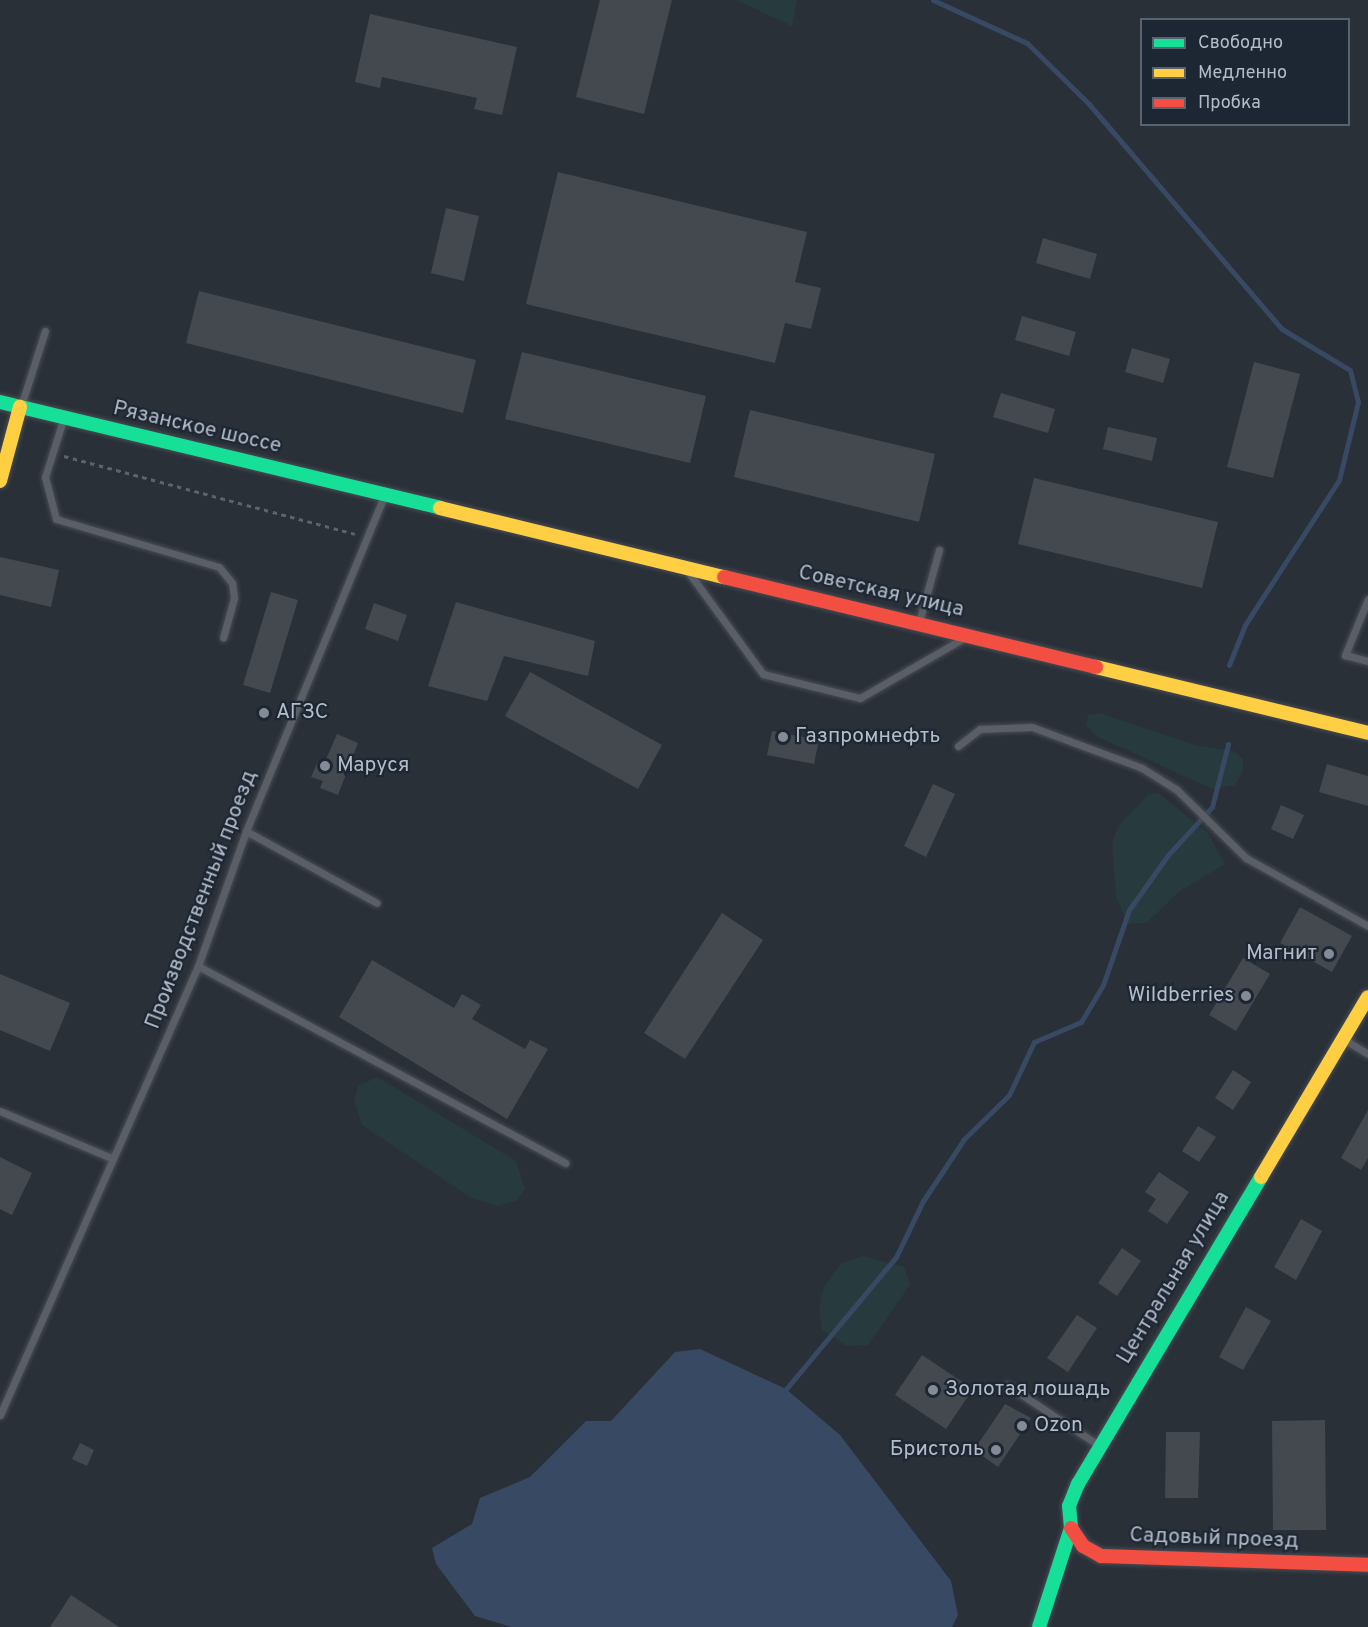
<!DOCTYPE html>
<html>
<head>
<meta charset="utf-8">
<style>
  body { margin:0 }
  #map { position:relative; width:1368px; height:1627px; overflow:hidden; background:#2a3038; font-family:Overpass,sans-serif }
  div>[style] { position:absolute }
  .green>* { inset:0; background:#273a3e }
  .water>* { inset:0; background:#384963 }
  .stream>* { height:5px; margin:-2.5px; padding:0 2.5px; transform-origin:2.5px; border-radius:2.5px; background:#384963 }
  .building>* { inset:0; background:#444950 }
  .path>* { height:3px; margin-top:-1.5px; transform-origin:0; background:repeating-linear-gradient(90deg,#5d636a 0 4.5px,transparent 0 9px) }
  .roads { filter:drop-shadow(0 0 2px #484c53) drop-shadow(0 0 2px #484c53) }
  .lane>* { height:7px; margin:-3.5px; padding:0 3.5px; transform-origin:3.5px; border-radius:3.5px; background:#5a5e66 }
  .fast>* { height:14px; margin:-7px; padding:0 7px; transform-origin:7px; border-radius:7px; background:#16e098 }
  .slow>* { height:14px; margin:-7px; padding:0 7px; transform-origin:7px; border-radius:7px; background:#ffcf43 }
  .jam>* { height:14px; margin:-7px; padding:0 7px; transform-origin:7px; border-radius:7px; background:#f24e42 }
  .dots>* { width:16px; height:16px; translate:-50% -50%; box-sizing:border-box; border:3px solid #1d2633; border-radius:50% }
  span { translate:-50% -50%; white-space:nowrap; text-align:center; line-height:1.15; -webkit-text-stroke:4.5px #1d2633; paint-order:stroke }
  .street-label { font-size:21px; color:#b4bcc9 }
  .poi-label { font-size:21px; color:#b4bcc9 }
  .left { translate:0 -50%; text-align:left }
  .right { translate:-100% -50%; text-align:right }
  .legend { position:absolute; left:1140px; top:18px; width:210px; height:108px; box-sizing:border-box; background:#1d2633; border:2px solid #59626f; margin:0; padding:8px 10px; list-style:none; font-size:18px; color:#b4bcc9 }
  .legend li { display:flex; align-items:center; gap:12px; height:30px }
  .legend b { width:30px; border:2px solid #59626f }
</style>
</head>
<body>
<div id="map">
  <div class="green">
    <div style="clip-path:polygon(736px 0,797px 0,792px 26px)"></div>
    <div style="clip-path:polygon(1099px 713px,1198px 746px,1234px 751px,1243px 759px,1243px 772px,1235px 785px,1213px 789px,1096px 736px,1086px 725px,1088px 715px)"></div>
    <div style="clip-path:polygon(1158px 793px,1208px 833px,1225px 864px,1180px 891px,1146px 923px,1128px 924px,1116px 897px,1112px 843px,1118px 826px,1148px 795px)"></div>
    <div style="clip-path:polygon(377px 1077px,516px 1161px,525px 1189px,516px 1201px,497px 1206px,470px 1197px,362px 1125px,354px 1100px,358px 1086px)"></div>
    <div style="clip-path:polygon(863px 1256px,904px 1267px,910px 1285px,868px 1345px,846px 1346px,822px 1330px,819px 1308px,824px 1287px,841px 1263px)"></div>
  </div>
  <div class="water">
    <div style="clip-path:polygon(700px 1349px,786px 1389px,840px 1435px,951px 1581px,958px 1615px,952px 1627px,512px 1627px,475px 1616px,436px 1564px,432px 1548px,472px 1524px,480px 1498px,530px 1477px,586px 1421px,611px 1421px,675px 1352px)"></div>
  </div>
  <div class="stream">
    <div style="left:933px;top:0;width:103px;rotate:24.6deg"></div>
    <div style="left:1027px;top:43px;width:87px;rotate:44.5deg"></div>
    <div style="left:1089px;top:104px;width:296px;rotate:49.4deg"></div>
    <div style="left:1282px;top:329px;width:79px;rotate:31.1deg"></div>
    <div style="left:1350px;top:370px;width:33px;rotate:76deg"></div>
    <div style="left:1358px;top:402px;width:80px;rotate:103.7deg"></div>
    <div style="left:1339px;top:480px;width:173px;rotate:123deg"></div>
    <div style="left:1245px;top:625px;width:43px;rotate:111.8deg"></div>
    <div style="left:786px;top:1389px;width:172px;rotate:-50.2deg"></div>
    <div style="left:896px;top:1257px;width:62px;rotate:-64.3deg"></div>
    <div style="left:923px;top:1201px;width:74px;rotate:-56.5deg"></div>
    <div style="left:964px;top:1139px;width:63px;rotate:-44.4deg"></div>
    <div style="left:1009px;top:1095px;width:59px;rotate:-64.7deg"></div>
    <div style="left:1034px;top:1042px;width:51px;rotate:-23.1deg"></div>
    <div style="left:1081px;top:1022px;width:43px;rotate:-59.3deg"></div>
    <div style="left:1103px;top:985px;width:79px;rotate:-70.9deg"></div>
    <div style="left:1129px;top:910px;width:67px;rotate:-54.7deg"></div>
    <div style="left:1168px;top:855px;width:65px;rotate:-47.5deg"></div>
    <div style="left:1212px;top:807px;width:65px;rotate:-75.7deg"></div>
  </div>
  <div class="building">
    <div style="clip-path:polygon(600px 0,672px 0,644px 114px,576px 97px)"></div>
    <div style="clip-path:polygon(370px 14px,517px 47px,502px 115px,474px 109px,477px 98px,382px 77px,380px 88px,355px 82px)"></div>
    <div style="clip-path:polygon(558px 172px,807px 232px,795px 282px,821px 288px,811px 329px,785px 323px,775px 363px,526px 304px)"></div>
    <div style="clip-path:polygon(446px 208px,479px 216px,464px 281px,431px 273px)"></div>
    <div style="clip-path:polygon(1043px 238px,1097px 254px,1090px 279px,1036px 263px)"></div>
    <div style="clip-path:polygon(199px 291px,476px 360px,463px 413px,186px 343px)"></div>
    <div style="clip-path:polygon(1022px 316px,1076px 332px,1069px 356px,1015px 340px)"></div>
    <div style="clip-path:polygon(1132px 348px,1170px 359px,1163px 383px,1125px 372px)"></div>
    <div style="clip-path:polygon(522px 352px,706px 396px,690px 463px,505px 419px)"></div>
    <div style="clip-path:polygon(1254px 362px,1300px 374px,1273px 478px,1227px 467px)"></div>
    <div style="clip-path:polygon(1001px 393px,1055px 409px,1048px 433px,993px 417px)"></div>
    <div style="clip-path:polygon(750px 410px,935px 454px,919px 522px,734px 477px)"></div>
    <div style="clip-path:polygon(1108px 427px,1157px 438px,1152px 461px,1103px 449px)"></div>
    <div style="clip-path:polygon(1034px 478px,1218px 522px,1202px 588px,1018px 544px)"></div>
    <div style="clip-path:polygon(0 557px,59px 570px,51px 607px,0 595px)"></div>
    <div style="clip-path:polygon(271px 592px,298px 600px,270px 693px,243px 685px)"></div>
    <div style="clip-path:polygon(456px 602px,595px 641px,588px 676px,504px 656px,487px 701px,428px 686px)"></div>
    <div style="clip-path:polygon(374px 603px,407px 615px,398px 641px,365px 629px)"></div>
    <div style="clip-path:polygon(530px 672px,662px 745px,638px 789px,505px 716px)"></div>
    <div style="clip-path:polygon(772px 731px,819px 740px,814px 764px,767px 755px)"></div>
    <div style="clip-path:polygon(337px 734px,358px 743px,338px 795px,320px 788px,323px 781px,311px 777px,318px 761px,324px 764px)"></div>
    <div style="clip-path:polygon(1327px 764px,1368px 776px,1368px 806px,1319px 792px)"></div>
    <div style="clip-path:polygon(933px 784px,955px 794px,926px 857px,904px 846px)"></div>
    <div style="clip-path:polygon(1281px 805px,1304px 815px,1293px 839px,1271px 829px)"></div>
    <div style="clip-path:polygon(1300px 907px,1352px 936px,1332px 972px,1280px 943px)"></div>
    <div style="clip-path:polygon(722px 913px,763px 940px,685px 1059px,644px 1033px)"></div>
    <div style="clip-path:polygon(1243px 958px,1270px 974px,1236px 1031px,1209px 1015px)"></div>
    <div style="clip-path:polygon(372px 960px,454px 1008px,462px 994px,481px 1005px,472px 1019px,525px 1049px,530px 1040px,548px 1049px,507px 1119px,339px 1017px)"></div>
    <div style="clip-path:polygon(0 974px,70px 1003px,50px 1051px,0 1030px)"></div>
    <div style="clip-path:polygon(1233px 1070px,1251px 1082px,1233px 1110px,1215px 1098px)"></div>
    <div style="clip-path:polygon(1368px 1110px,1368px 1158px,1361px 1170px,1341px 1158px)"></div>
    <div style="clip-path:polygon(1198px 1126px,1216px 1137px,1199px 1162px,1182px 1151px)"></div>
    <div style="clip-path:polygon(0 1157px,32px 1173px,12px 1215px,0 1209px)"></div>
    <div style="clip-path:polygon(1159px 1172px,1189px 1192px,1167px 1224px,1148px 1211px,1156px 1199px,1145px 1192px)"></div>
    <div style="clip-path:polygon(1301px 1219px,1322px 1231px,1296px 1280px,1274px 1267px)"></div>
    <div style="clip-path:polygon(1122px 1248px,1141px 1261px,1117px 1296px,1098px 1283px)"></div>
    <div style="clip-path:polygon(1246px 1307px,1271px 1321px,1243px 1370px,1219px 1357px)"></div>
    <div style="clip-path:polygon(1077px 1315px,1097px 1328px,1068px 1372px,1047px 1358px)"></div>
    <div style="clip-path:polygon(922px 1355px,973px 1389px,946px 1429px,895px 1395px)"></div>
    <div style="clip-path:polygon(1005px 1404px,1031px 1418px,998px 1467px,974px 1450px)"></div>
    <div style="clip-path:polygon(1325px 1420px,1326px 1530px,1273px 1530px,1272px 1421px)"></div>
    <div style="clip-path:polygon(1166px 1432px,1200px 1432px,1198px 1498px,1165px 1498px)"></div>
    <div style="clip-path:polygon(80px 1443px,94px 1450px,87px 1466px,72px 1459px)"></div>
    <div style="clip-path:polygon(71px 1595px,119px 1627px,50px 1627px)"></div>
  </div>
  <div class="path">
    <div style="left:64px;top:456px;width:301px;rotate:15deg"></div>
  </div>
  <div class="roads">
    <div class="lane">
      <div style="left:21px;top:406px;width:79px;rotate:-72.3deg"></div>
      <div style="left:63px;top:420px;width:60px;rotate:107.5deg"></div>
      <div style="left:45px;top:477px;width:43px;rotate:75.3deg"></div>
      <div style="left:56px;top:519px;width:170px;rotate:16.4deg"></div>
      <div style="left:219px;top:567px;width:21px;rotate:51deg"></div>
      <div style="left:232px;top:583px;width:15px;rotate:82deg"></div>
      <div style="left:234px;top:598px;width:41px;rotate:105.4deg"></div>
      <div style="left:689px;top:573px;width:125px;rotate:53.8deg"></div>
      <div style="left:763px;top:674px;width:100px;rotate:13.9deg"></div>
      <div style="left:860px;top:698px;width:118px;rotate:-30deg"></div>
      <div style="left:1368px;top:599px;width:61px;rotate:112.3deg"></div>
      <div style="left:1345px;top:655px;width:24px;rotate:15deg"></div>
      <div style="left:919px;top:622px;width:75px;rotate:-74.5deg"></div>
      <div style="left:958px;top:746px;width:28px;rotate:-38deg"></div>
      <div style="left:980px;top:729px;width:52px;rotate:-2.2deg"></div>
      <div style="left:1032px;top:727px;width:117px;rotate:20.4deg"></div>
      <div style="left:1142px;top:768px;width:40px;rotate:32deg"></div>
      <div style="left:1176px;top:789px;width:98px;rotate:44.6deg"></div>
      <div style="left:1246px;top:858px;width:140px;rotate:29.1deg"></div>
      <div style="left:246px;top:831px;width:149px;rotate:28.8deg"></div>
      <div style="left:198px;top:966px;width:417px;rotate:28.2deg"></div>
      <div style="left:1345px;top:1040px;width:27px;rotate:31deg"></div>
      <div style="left:0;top:1111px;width:121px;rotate:22.9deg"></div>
      <div style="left:1007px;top:1385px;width:111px;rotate:33.3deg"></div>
      <div style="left:0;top:1415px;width:491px;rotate:-66.2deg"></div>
      <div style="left:198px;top:966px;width:143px;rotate:-70.4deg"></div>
      <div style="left:246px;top:831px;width:362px;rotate:-67.6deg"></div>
    </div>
    <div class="fast">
      <div style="left:0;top:402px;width:453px;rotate:13.5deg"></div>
      <div style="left:1039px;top:1627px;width:104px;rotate:-72.1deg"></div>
      <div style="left:1071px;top:1528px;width:22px;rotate:-95deg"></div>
      <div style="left:1069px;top:1506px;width:24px;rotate:-68deg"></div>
      <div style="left:1078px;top:1484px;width:357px;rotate:-59.2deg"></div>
    </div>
    <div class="slow">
      <div style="left:0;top:481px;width:77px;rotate:-74.9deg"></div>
      <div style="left:440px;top:508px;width:292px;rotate:13.7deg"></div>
      <div style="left:1096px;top:667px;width:280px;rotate:13.6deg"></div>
      <div style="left:1261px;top:1177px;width:209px;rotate:-59.3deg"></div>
    </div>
    <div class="jam">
      <div style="left:724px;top:577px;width:383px;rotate:13.6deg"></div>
      <div style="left:1071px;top:1528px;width:22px;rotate:56deg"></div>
      <div style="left:1083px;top:1546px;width:21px;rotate:29deg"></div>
      <div style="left:1101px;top:1556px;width:267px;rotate:1.9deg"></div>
    </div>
  </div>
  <div class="dots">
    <div style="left:264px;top:713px;background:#848b96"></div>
    <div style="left:783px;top:737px;background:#848b96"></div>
    <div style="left:325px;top:766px;background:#848b96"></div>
    <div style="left:1329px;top:954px;background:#848b96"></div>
    <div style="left:1246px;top:996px;background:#848b96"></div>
    <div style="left:933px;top:1390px;background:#848b96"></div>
    <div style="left:1022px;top:1426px;background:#848b96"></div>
    <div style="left:996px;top:1450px;background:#848b96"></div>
  </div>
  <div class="street-label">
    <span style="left:197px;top:428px;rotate:13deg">Рязанское шоссе</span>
    <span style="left:881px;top:592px;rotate:13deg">Советская улица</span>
    <span style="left:202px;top:900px;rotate:-69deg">Производственный проезд</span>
    <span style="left:1174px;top:1278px;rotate:-59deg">Центральная улица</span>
    <span style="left:1214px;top:1539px;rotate:2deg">Садовый проезд</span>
  </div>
  <div class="poi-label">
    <span class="left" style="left:276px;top:713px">АГЗС</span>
    <span class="left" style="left:795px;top:737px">Газпромнефть</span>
    <span class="left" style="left:337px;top:766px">Маруся</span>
    <span class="right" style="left:1317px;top:954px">Магнит</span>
    <span class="right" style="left:1234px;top:996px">Wildberries</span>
    <span class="left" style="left:945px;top:1390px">Золотая лошадь</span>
    <span class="left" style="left:1034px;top:1426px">Ozon</span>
    <span class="right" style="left:984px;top:1450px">Бристоль</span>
  </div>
  <ul class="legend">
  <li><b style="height:8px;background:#16e098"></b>Свободно</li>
  <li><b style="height:8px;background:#ffcf43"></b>Медленно</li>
  <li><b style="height:8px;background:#f24e42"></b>Пробка</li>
  </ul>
</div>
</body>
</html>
